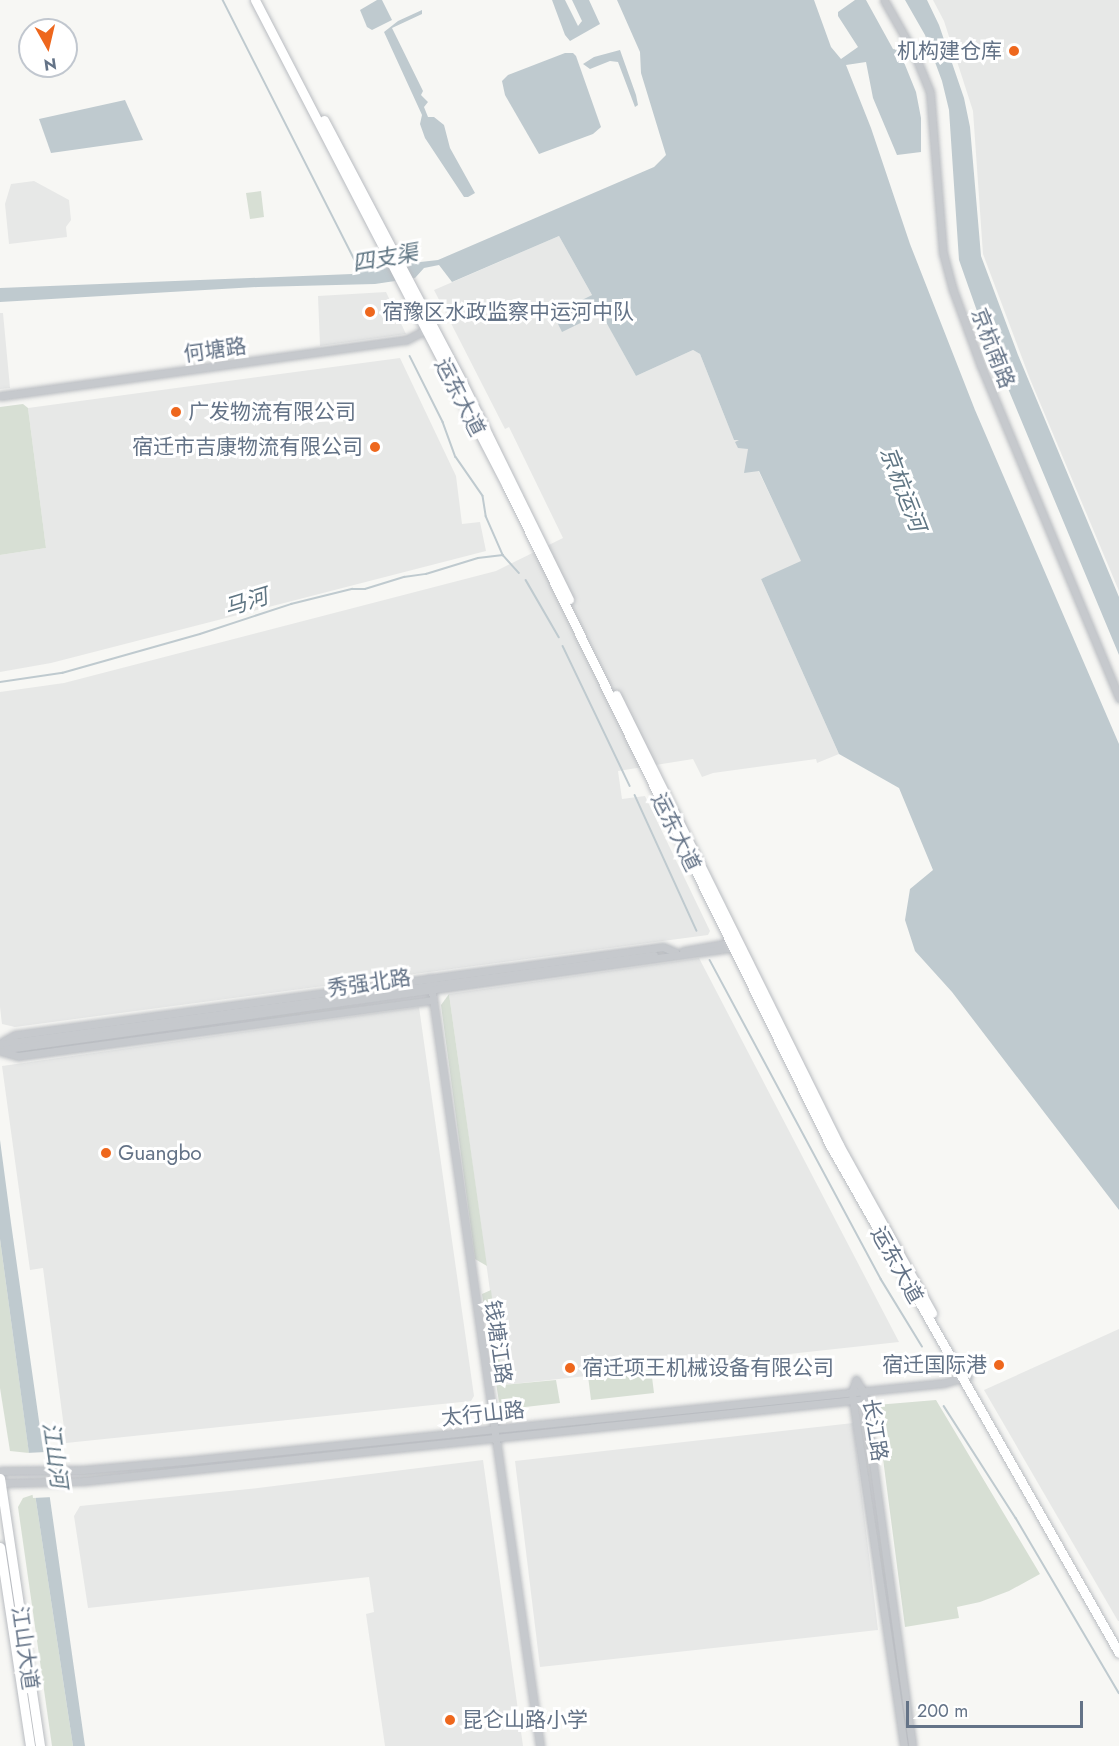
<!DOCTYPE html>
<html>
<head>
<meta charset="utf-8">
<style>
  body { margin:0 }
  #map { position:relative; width:1119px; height:1746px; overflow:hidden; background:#f7f7f4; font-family:Jost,"Noto Sans SC",sans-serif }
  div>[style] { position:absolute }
  .built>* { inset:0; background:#e7e8e7 }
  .green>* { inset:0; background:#d7dfd4 }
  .water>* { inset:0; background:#bfcacf }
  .pier>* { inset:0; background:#f7f7f4 }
  .stream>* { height:1.5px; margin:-0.75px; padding:0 0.75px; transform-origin:0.75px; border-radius:0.75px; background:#bfcacf }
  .roads { filter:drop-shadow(0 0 2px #b9bcc1) drop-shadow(0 0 2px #b9bcc1) }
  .minor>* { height:7px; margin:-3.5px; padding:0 3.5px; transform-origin:3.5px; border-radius:3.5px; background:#c6c9cd }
  .major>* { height:9px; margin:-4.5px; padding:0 4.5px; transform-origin:4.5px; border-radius:4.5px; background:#fff }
  .dots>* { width:16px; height:16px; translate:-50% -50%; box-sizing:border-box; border:3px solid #fff; border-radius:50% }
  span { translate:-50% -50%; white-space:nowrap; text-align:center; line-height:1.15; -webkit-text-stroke:6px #fff; paint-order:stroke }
  .poi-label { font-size:21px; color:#647387 }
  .right { translate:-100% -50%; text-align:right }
  .left { translate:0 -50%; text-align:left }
  .street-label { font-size:21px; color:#647387 }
  .water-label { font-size:22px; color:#5f7583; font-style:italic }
  .north { position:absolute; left:18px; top:18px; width:60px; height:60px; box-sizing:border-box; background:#fff; border:2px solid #c1c7cf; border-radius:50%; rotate:172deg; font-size:16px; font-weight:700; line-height:24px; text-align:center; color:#647387 }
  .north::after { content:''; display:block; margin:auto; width:21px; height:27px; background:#ee671d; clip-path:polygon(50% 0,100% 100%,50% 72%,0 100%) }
  .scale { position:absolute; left:906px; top:1701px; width:177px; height:27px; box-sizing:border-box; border:3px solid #647387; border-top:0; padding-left:8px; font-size:18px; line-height:21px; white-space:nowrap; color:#647387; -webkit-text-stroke:4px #fff; paint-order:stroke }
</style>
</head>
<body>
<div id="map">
  <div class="built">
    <div style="clip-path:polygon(933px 0,1119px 0,1119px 591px,1030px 379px,983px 254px,973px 111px,944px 21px)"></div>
    <div style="clip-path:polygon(34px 181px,69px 200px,71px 220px,66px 227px,67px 237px,9px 244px,5px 204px,11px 184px)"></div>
    <div style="clip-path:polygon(559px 236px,592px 295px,553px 314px,601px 312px,636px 376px,693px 350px,700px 354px,734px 440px,737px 438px,748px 449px,802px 562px,761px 579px,839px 754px,817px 763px,816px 759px,713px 773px,702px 777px,693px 759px,618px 771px,622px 799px,645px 796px,710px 931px,708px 935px,15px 1027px,2px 1024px,0 1007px,0 692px,64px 683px,496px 571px,563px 538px,509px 427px,505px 429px,434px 290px)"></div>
    <div style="clip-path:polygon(386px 292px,406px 334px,320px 346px,318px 296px)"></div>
    <div style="clip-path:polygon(0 313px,3px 313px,10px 388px,0 389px)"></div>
    <div style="clip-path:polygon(400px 358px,456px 476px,462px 524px,480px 522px,486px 551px,51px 663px,0 672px,0 555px,46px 548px,28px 408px)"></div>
    <div style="clip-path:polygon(699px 958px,899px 1342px,503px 1385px,449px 994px)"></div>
    <div style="clip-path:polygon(419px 1007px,474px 1396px,471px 1401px,66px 1443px,43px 1268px,30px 1270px,2px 1066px)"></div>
    <div style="clip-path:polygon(1119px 1329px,1119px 1621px,1118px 1621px,984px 1390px)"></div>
    <div style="clip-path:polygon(853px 1423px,878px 1630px,540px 1667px,515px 1461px)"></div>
    <div style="clip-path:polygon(483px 1460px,523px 1746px,385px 1746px,366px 1614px,374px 1612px,369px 1577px,88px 1608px,74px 1516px,80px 1506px,249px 1489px)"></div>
  </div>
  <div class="green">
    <div style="clip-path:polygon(261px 191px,264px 217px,250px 219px,246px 193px)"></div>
    <div style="clip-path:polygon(23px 404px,28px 408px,46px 548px,0 555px,0 407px)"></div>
    <div style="clip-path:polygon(449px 994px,487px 1266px,475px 1259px,441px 1005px)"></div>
    <div style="clip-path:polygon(0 1239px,29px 1453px,10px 1451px,0 1388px)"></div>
    <div style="clip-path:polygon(491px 1290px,503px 1385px,556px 1380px,560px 1403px,508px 1409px,499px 1402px,482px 1294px)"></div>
    <div style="clip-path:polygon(651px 1369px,654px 1393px,591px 1400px,588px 1376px)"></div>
    <div style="clip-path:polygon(936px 1400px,1040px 1574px,1009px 1591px,980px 1602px,957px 1607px,959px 1618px,905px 1627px,876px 1405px)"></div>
    <div style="clip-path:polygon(35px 1494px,73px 1746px,52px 1746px,18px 1507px,23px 1498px)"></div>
  </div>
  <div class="water">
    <div style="clip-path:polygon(377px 0,382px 0,392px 20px,372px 30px,367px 27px,360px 10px)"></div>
    <div style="clip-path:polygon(552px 0,565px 0,578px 26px,582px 21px,572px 0,589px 0,600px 24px,570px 41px,565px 35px)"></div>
    <div style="clip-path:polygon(617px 0,814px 0,831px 47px,841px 59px,858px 47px,838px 16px,838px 12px,855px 0,866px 0,893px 49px,899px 50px,916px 92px,921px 118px,921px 152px,897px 155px,873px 98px,866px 62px,846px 65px,871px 128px,910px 244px,975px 410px,1119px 744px,1119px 1210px,952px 992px,915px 951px,905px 920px,910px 889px,933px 870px,899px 788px,839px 754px,761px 579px,801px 561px,759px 471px,744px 473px,748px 449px,738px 448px,735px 442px,739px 440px,734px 440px,700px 354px,693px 350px,636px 376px,601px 313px,562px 332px,553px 314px,592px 295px,559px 236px,452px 282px,439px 265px,424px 268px,415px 278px,375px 284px,258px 287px,0 302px,0 288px,352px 274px,355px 272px,355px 264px,360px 262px,367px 267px,376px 267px,438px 260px,654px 167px,666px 155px,641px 73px,640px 52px)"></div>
    <div style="clip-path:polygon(905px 0,927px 0,939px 25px,964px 98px,970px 127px,981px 256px,1018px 355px,1119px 597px,1119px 655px,984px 331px,959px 260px,949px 110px,942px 81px,925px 35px)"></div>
    <div style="clip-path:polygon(422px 10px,422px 14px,392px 28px,423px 91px,421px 95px,428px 102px,424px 107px,428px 117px,434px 117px,444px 125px,450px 148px,475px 193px,468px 197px,464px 197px,425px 138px,420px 124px,422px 115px,384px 32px,398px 21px)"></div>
    <div style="clip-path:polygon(620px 50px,636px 95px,638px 105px,635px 107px,618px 62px,610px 61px,590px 69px,583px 64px,594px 57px)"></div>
    <div style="clip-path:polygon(565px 53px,573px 53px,576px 56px,601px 127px,593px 134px,539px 154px,505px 95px,502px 81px,508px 75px)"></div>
    <div style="clip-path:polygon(125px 100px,143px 140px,51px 153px,39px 119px)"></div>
    <div style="clip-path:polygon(0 1140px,11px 1223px,85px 1746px,73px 1746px,30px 1461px,0 1239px)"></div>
  </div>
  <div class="pier">
    <div style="clip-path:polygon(46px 1452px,53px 1497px,33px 1498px,26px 1453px)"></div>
  </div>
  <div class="stream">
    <div style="left:223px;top:0;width:296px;rotate:63.1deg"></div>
    <div style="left:410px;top:356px;width:74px;rotate:63.4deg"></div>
    <div style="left:443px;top:422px;width:37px;rotate:70deg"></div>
    <div style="left:456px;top:457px;width:47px;rotate:55.3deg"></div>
    <div style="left:483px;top:496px;width:20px;rotate:81deg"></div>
    <div style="left:486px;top:516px;width:43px;rotate:66.4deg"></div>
    <div style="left:503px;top:555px;width:24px;rotate:48deg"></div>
    <div style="left:526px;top:580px;width:66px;rotate:59.9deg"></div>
    <div style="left:563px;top:646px;width:155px;rotate:64.4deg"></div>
    <div style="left:0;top:682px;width:63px;rotate:-8.3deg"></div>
    <div style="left:62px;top:673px;width:143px;rotate:-15.8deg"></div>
    <div style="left:200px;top:634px;width:96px;rotate:-18.2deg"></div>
    <div style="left:291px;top:604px;width:63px;rotate:-13.8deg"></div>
    <div style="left:352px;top:589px;width:13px"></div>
    <div style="left:365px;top:589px;width:41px;rotate:-17.1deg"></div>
    <div style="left:404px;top:577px;width:22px;rotate:-8deg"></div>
    <div style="left:426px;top:574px;width:54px;rotate:-17.1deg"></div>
    <div style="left:478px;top:558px;width:25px;rotate:-7deg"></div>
    <div style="left:635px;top:795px;width:149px;rotate:65.5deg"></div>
    <div style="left:710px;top:960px;width:362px;rotate:61.8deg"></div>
    <div style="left:881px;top:1279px;width:79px;rotate:58.5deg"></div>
    <div style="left:944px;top:1406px;width:133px;rotate:57.3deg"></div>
    <div style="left:1016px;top:1518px;width:203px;rotate:59.5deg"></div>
  </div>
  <div class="roads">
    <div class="minor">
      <div style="left:884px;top:0;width:61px;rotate:60.5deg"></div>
      <div style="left:914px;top:53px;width:42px;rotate:67.7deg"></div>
      <div style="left:930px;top:92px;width:162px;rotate:85.4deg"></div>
      <div style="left:943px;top:253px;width:38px;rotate:75deg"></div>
      <div style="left:953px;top:290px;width:81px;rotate:69.8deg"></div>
      <div style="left:981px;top:366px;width:360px;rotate:67.4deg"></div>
      <div style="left:0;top:396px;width:410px;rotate:-7.9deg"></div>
      <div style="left:406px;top:340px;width:27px;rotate:-27deg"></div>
      <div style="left:683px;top:951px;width:52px;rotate:-10deg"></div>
      <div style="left:430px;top:978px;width:776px;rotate:81.85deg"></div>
      <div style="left:2px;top:1042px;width:15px;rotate:-28deg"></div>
      <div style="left:15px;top:1035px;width:654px;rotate:-7.73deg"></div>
      <div style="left:663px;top:947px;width:13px;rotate:23deg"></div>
      <div style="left:0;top:1044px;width:660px;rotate:-7.75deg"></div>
      <div style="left:0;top:1050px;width:744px;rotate:-7.96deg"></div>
      <div style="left:0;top:1051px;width:19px;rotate:16deg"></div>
      <div style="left:18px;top:1056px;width:419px;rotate:-7.7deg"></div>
      <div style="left:0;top:1471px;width:83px;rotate:-0.7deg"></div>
      <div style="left:83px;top:1470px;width:102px;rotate:-5deg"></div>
      <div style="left:185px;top:1461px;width:763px;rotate:-5.87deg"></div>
      <div style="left:944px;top:1383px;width:25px;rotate:-16deg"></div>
      <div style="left:0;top:1483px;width:84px;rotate:-1.4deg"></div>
      <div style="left:84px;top:1481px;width:784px;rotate:-6deg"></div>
      <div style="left:904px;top:1746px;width:358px;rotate:-98.4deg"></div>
      <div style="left:852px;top:1392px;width:13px;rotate:-72deg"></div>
      <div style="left:856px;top:1380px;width:13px;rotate:58deg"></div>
      <div style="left:863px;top:1391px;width:358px;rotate:82.1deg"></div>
    </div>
    <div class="major">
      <div style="left:255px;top:0;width:547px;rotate:62.59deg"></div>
      <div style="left:507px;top:486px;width:736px;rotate:63.89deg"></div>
      <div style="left:831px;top:1147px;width:582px;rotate:60.35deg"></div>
      <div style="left:324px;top:120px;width:298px;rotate:62.2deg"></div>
      <div style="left:463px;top:384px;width:240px;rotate:63.8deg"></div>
      <div style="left:616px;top:695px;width:502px;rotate:63.64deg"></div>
      <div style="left:839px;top:1145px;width:192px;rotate:61deg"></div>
      <div style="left:0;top:1478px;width:271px;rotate:81.5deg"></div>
      <div style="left:0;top:1547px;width:201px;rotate:81.4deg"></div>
    </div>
  </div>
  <div class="dots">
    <div style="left:1014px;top:51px;background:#ee671d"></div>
    <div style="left:370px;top:312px;background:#ee671d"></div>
    <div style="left:176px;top:412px;background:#ee671d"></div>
    <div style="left:375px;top:447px;background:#ee671d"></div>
    <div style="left:106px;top:1153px;background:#ee671d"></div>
    <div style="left:999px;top:1365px;background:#ee671d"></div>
    <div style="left:570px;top:1368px;background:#ee671d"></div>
    <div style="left:450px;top:1720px;background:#ee671d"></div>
  </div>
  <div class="poi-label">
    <span class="right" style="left:1002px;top:51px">机构建仓库</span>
    <span class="left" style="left:382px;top:312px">宿豫区水政监察中运河中队</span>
    <span class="left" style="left:188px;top:412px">广发物流有限公司</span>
    <span class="right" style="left:363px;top:447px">宿迁市吉康物流有限公司</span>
    <span class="left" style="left:118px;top:1153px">Guangbo</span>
    <span class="right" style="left:987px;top:1365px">宿迁国际港</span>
    <span class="left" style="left:582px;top:1368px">宿迁项王机械设备有限公司</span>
    <span class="left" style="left:462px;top:1720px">昆仑山路小学</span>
  </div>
  <div class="street-label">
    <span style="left:993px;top:348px;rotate:69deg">京杭南路</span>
    <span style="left:215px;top:350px;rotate:-8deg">何塘路</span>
    <span style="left:460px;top:397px;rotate:63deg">运东大道</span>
    <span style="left:676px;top:832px;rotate:64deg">运东大道</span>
    <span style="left:369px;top:983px;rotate:-8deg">秀强北路</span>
    <span style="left:897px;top:1265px;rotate:61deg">运东大道</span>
    <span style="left:498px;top:1342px;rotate:82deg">钱塘江路</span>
    <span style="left:483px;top:1414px;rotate:-6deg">太行山路</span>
    <span style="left:875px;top:1430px;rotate:81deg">长江路</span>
    <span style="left:25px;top:1648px;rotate:82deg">江山大道</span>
  </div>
  <div class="water-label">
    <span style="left:385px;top:258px;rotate:-10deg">四支渠</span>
    <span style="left:903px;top:489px;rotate:69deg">京杭运河</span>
    <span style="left:246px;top:602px;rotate:-17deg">马河</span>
    <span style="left:55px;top:1455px;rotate:82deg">江山河</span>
  </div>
  <div class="north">N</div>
  <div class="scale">200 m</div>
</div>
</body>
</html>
